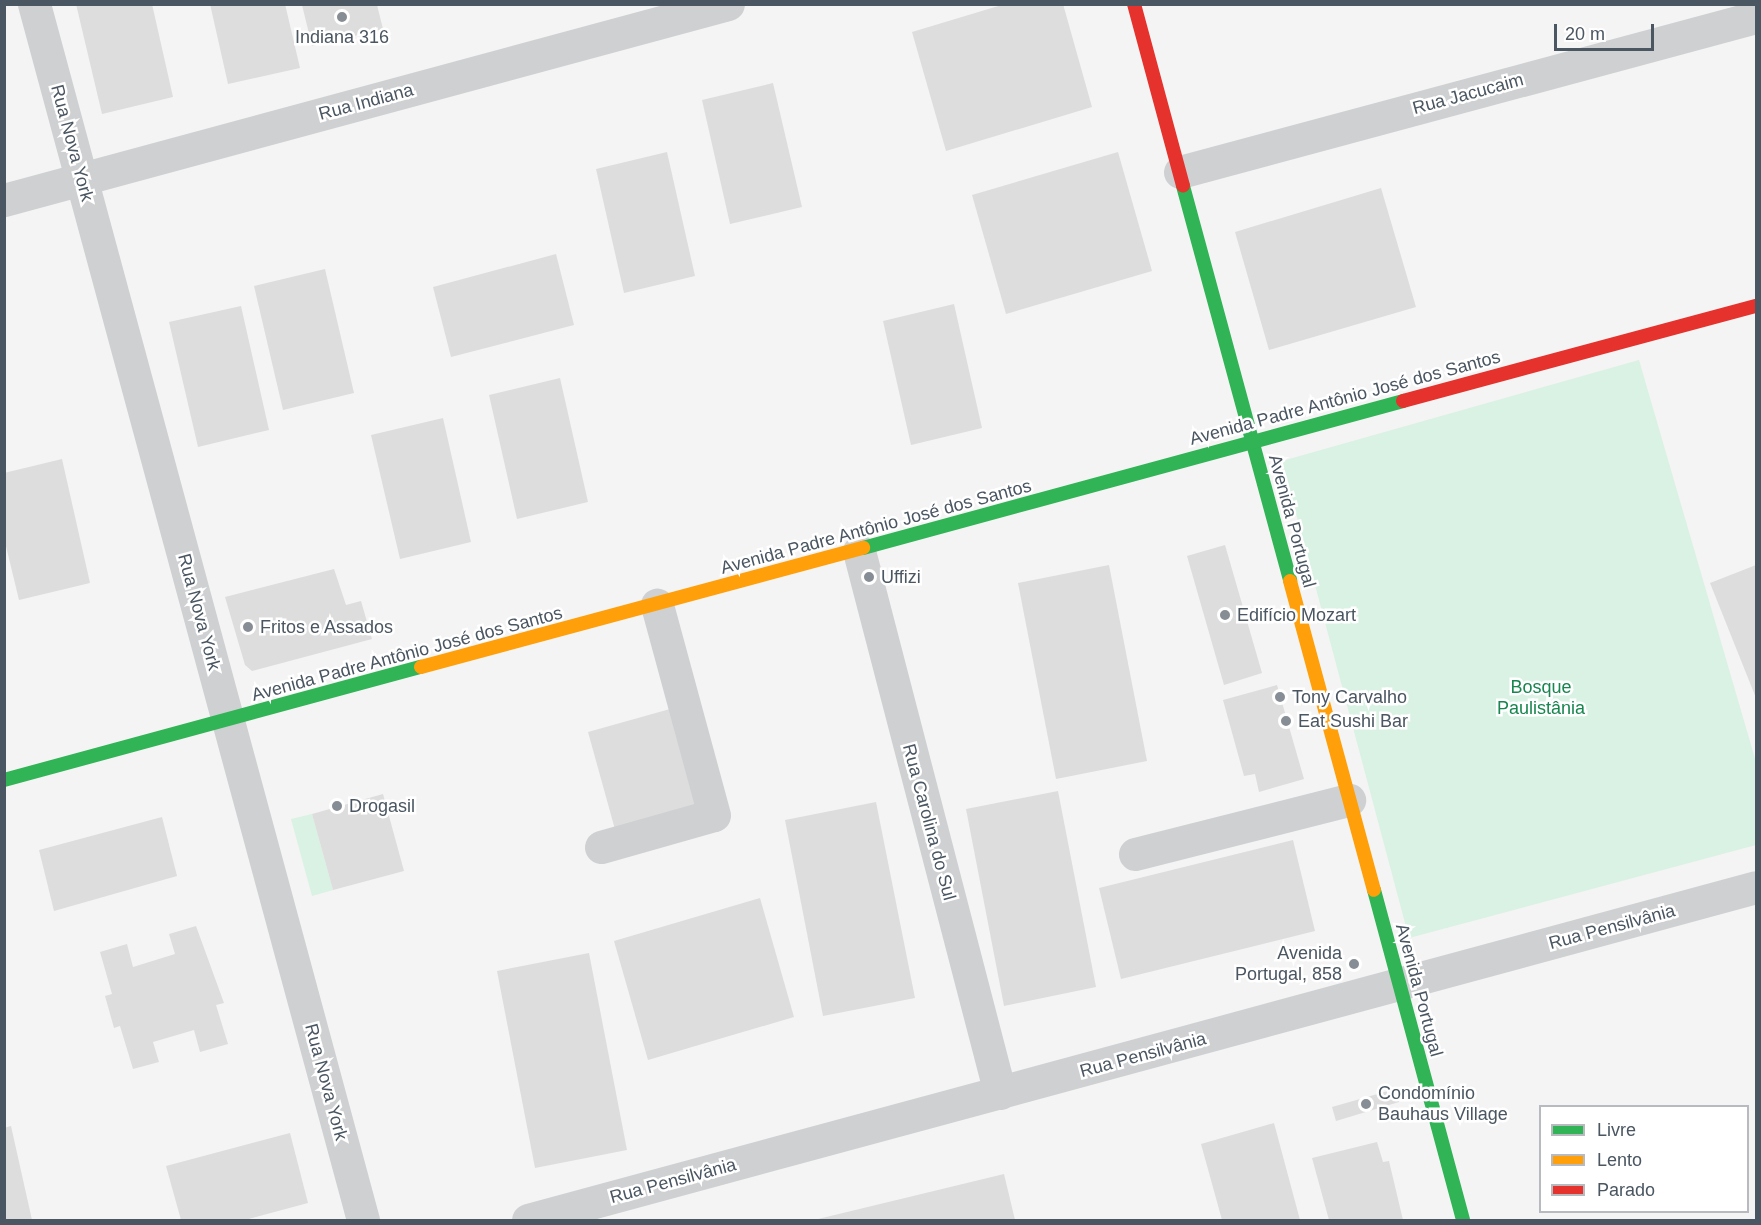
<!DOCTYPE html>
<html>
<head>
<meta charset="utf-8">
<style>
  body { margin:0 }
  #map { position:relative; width:1761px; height:1225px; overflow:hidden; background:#f4f4f4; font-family:Helvetica,sans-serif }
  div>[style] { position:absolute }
  .green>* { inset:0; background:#d9f2e3 }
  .building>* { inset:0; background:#ddddde }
  .street>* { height:33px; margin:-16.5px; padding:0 16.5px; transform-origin:16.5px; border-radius:16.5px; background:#ced0d2 }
  .fast>* { height:14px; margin:-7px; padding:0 7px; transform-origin:7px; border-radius:7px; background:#30b455 }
  .slow>* { height:14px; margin:-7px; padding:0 7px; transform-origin:7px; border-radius:7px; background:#ff9f0a }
  .jam>* { height:14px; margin:-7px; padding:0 7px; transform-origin:7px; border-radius:7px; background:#e5322d }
  .dots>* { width:16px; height:16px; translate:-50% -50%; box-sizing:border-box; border:3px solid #fff; border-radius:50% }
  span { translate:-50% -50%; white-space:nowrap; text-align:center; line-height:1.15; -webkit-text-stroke:5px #fff; paint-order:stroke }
  .poi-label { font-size:18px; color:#4a5661 }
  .left { translate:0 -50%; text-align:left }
  .right { translate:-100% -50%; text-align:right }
  .street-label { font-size:18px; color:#4a5661 }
  .park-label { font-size:18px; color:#17864f }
  .frame { position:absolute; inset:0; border:6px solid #4a5661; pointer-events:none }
  .legend { position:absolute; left:1539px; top:1105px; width:210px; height:108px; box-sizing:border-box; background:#fff; border:2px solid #b7bbc0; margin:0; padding:8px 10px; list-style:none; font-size:18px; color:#4a5661 }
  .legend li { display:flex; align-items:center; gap:12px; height:30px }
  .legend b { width:30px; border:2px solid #b7bbc0 }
  .scale { position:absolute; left:1554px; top:24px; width:100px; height:27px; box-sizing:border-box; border:3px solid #4a5661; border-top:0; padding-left:8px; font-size:18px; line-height:21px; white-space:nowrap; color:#4a5661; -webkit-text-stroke:4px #fff; paint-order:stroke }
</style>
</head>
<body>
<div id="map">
  <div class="green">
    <div style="clip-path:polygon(1639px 360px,1756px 762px,1756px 845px,1409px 938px,1282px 461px)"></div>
    <div style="clip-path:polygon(312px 814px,333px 890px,312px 896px,291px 819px)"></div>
  </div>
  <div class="building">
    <div style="clip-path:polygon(76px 4px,152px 4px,173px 97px,102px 114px)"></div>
    <div style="clip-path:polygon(210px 4px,285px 4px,300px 68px,228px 84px)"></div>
    <div style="clip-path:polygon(1005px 4px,1063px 4px,1092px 107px,946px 151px,912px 32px)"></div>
    <div style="clip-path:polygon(302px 5px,377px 5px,383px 29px,312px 46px)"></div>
    <div style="clip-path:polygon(773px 83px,802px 207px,730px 224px,702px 100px)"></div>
    <div style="clip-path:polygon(667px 152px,695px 276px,624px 293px,596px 169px)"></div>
    <div style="clip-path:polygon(1118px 152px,1152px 271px,1006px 314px,972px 195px)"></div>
    <div style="clip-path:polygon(1381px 188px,1416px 307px,1269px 350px,1235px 232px)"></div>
    <div style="clip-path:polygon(556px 254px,574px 325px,451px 357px,433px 287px)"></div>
    <div style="clip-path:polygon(325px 269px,354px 393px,283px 410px,254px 286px)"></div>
    <div style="clip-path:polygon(954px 304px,982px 428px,911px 445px,883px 321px)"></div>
    <div style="clip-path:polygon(241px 306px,269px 430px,198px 447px,169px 322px)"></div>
    <div style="clip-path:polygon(560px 378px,588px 502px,517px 519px,489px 395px)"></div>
    <div style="clip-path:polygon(443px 418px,471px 542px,400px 559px,371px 435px)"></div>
    <div style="clip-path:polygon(62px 459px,90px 583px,19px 600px,4px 538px,4px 473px)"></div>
    <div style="clip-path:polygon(1225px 545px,1262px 673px,1224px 685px,1187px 556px)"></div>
    <div style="clip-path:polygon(1109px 565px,1147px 761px,1056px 779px,1018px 583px)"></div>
    <div style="clip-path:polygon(1756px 565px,1756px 698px,1710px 583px)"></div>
    <div style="clip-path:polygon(334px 569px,346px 605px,361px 601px,372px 639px,252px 671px,245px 665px,225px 597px)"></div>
    <div style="clip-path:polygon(1277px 685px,1304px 779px,1259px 792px,1255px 774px,1244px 776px,1223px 700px)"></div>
    <div style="clip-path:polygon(670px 709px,697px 810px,616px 833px,588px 732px)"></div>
    <div style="clip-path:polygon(1058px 791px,1096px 987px,1004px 1006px,966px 809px)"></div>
    <div style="clip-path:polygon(383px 794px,404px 871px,333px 890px,312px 814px)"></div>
    <div style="clip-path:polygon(876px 802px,915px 998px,823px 1016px,785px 820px)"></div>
    <div style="clip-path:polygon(162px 817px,177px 876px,54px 911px,39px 850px)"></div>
    <div style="clip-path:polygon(1293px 840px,1315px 931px,1121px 979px,1099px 888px)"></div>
    <div style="clip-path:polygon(760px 898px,794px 1017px,648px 1060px,614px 941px)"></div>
    <div style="clip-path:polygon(196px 926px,224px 1003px,216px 1005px,228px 1044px,200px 1052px,194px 1030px,153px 1042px,159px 1062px,133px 1069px,120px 1026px,114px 1028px,105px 996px,112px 994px,100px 952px,127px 944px,133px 967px,175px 954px,169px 934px)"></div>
    <div style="clip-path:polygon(589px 953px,627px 1150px,535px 1168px,497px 971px)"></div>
    <div style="clip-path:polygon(1395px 1089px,1399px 1102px,1336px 1121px,1332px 1107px)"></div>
    <div style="clip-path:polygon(1274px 1123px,1300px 1220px,1222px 1220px,1201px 1144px)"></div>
    <div style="clip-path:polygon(11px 1126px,32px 1220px,4px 1220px,4px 1128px)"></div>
    <div style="clip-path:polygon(290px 1133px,308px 1203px,245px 1220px,181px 1220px,166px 1166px)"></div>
    <div style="clip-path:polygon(1377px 1142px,1383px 1162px,1389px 1161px,1403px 1220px,1329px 1220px,1312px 1158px)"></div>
    <div style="clip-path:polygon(1004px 1174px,1015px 1220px,814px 1220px)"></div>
  </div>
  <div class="street">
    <div style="left:34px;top:4px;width:1260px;rotate:74.86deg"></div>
    <div style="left:1180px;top:172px;width:596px;rotate:-15.06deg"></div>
    <div style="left:4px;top:200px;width:750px;rotate:-15.15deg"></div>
    <div style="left:859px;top:551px;width:560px;rotate:75.42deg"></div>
    <div style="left:601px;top:847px;width:117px;rotate:-15.8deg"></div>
    <div style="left:714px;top:815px;width:218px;rotate:-105.2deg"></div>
    <div style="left:1135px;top:854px;width:221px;rotate:-14.2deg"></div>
    <div style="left:528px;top:1220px;width:1272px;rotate:-15.17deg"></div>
  </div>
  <div class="fast">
    <div style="left:1183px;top:186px;width:409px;rotate:74.8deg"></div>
    <div style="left:863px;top:548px;width:560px;rotate:-15.23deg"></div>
    <div style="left:4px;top:780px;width:432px;rotate:-15.2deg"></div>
    <div style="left:1374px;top:890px;width:342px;rotate:74.9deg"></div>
  </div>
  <div class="slow">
    <div style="left:1290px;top:581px;width:320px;rotate:74.8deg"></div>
    <div style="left:421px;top:667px;width:458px;rotate:-15.1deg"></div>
  </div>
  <div class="jam">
    <div style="left:1134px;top:4px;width:188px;rotate:74.9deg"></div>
    <div style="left:1403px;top:401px;width:366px;rotate:-15.1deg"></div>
  </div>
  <div class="dots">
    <div style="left:342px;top:17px;background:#868d94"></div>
    <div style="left:869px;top:577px;background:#868d94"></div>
    <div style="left:1225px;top:615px;background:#868d94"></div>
    <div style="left:248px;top:627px;background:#868d94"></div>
    <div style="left:1280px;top:697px;background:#868d94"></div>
    <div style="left:1286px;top:721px;background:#868d94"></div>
    <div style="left:337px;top:806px;background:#868d94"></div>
    <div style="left:1354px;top:964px;background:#868d94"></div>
    <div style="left:1366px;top:1104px;background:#868d94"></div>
  </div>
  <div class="poi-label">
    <span style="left:342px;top:37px">Indiana 316</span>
    <span class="left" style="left:881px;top:577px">Uffizi</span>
    <span class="left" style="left:1237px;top:615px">Edifício Mozart</span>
    <span class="left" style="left:260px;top:627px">Fritos e Assados</span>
    <span class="left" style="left:1292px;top:697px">Tony Carvalho</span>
    <span class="left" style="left:1298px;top:721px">Eat Sushi Bar</span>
    <span class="left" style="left:349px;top:806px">Drogasil</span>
    <span class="right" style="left:1342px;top:964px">Avenida<br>Portugal, 858</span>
    <span class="left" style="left:1378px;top:1104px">Condomínio<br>Bauhaus Village</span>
  </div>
  <div class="street-label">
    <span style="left:1468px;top:94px;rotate:-15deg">Rua Jacucaim</span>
    <span style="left:366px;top:102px;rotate:-15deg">Rua Indiana</span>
    <span style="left:72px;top:143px;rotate:75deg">Rua Nova York</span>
    <span style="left:1345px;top:398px;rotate:-15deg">Avenida Padre Antônio José dos Santos</span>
    <span style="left:1292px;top:521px;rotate:75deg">Avenida Portugal</span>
    <span style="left:876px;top:527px;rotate:-15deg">Avenida Padre Antônio José dos Santos</span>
    <span style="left:199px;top:612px;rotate:75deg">Rua Nova York</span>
    <span style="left:407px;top:654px;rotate:-15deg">Avenida Padre Antônio José dos Santos</span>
    <span style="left:929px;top:822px;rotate:75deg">Rua Carolina do Sul</span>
    <span style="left:1612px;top:927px;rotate:-15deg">Rua Pensilvânia</span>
    <span style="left:1419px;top:990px;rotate:75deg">Avenida Portugal</span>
    <span style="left:1143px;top:1055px;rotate:-15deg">Rua Pensilvânia</span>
    <span style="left:326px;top:1082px;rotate:75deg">Rua Nova York</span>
    <span style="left:673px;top:1181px;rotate:-15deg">Rua Pensilvânia</span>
  </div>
  <div class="park-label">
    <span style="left:1541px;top:698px">Bosque<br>Paulistânia</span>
  </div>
  <div class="frame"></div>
  <ul class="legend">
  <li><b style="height:8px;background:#30b455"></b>Livre</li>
  <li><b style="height:8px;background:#ff9f0a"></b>Lento</li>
  <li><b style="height:8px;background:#e5322d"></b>Parado</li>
  </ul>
  <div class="scale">20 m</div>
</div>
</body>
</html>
